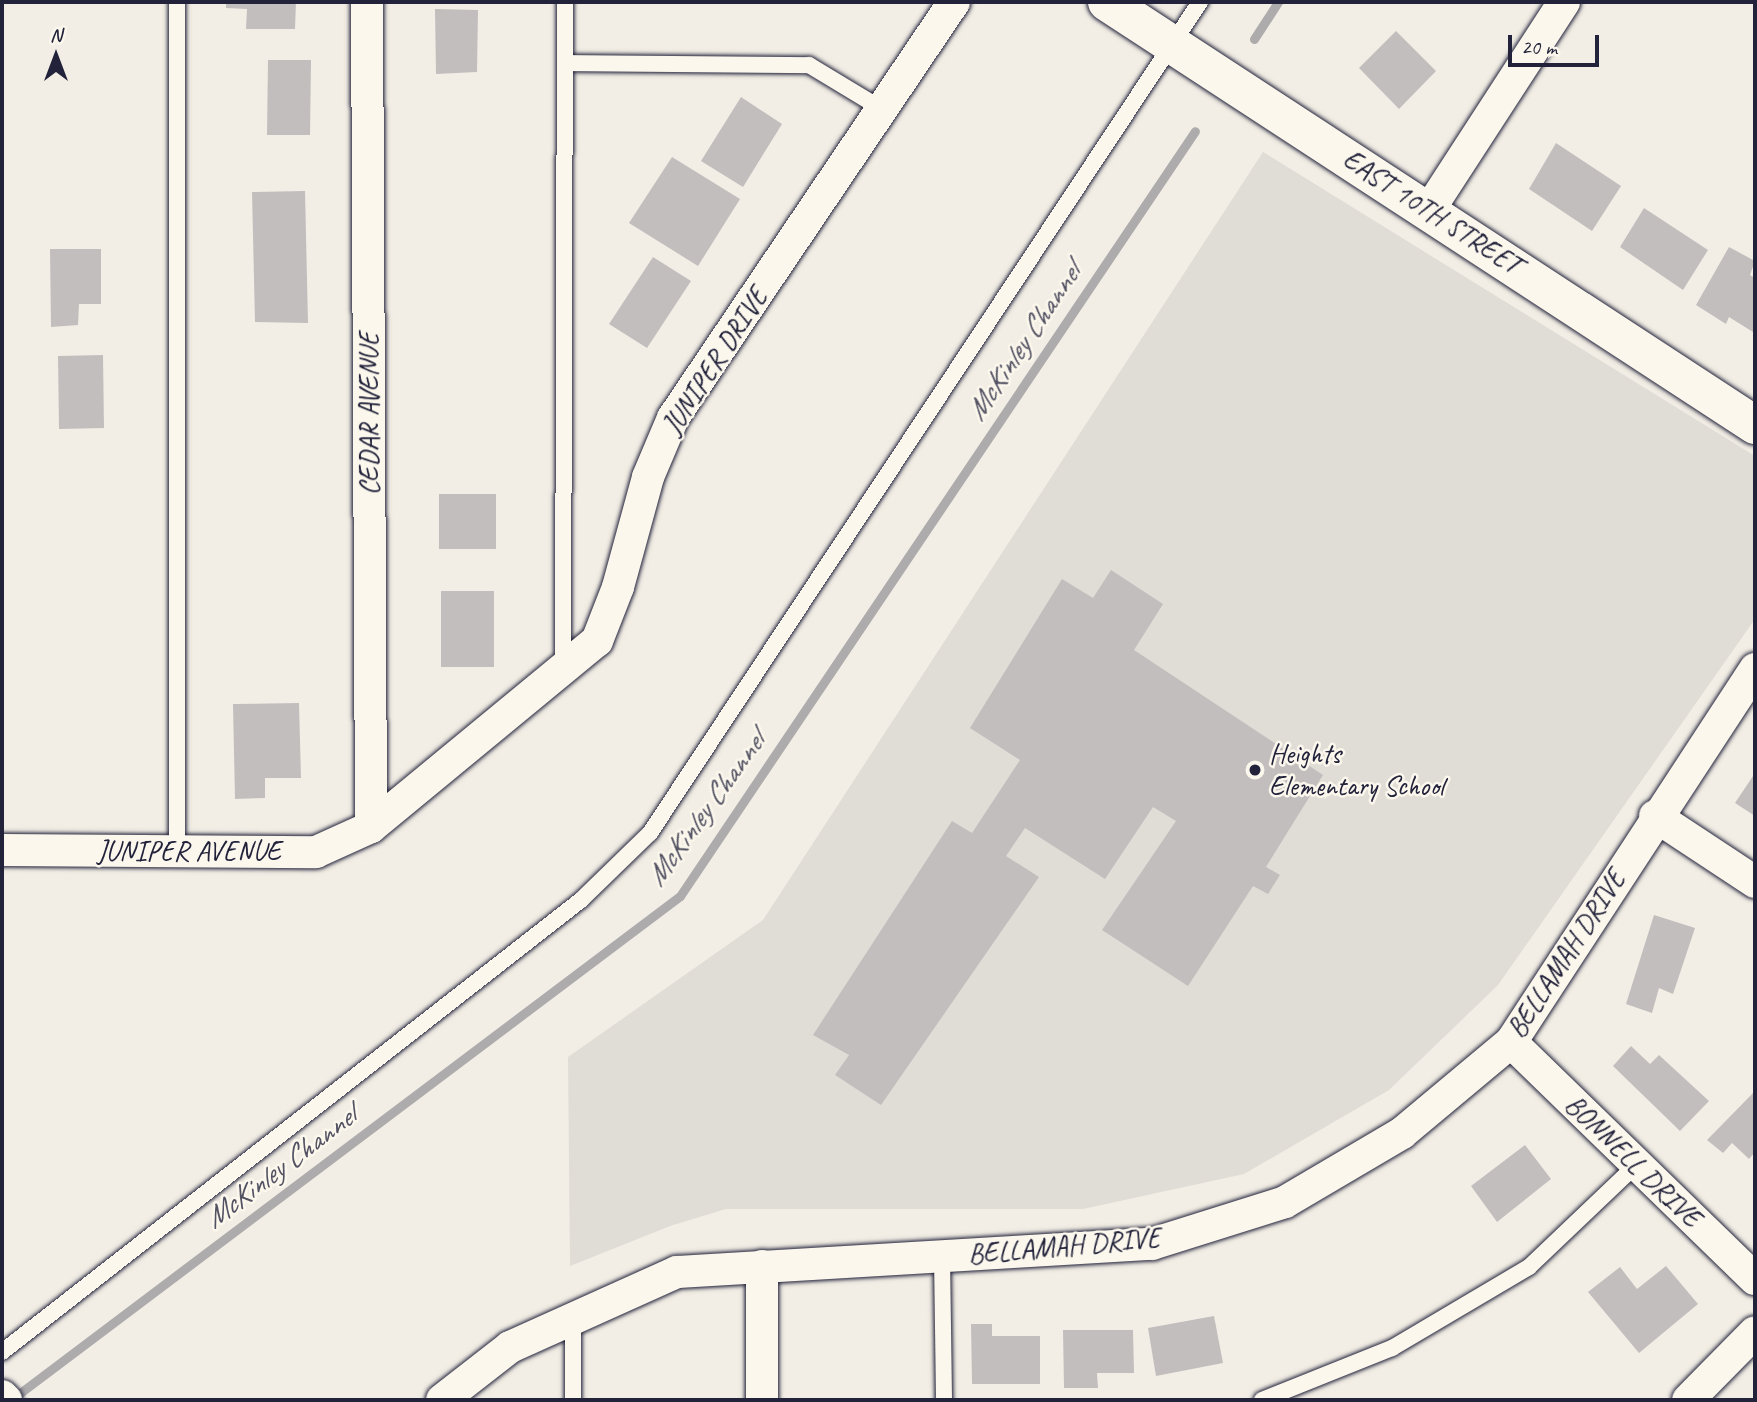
<!DOCTYPE html>
<html>
<head>
<meta charset="utf-8">
<style>
  body { margin:0 }
  #map { position:relative; width:1757px; height:1402px; overflow:hidden; background:#f2eee5; font-family:Caveat,sans-serif }
  div>[style] { position:absolute }
  .built>* { inset:0; background:#e0dcd6 }
  .stream>* { height:9px; margin:-4.5px; padding:0 4.5px; transform-origin:4.5px; border-radius:4.5px; background:#aeabad }
  .building>* { inset:0; background:#c2bebe }
  .roads { filter:drop-shadow(0 0 2px #22223b) drop-shadow(0 0 2px #22223b) }
  .lane>* { height:16px; margin:-8px; padding:0 8px; transform-origin:8px; border-radius:8px; background:#fbf7ec }
  .street>* { height:32px; margin:-16px; padding:0 16px; transform-origin:16px; border-radius:16px; background:#fbf7ec }
  .secondary>* { height:38px; margin:-19px; padding:0 19px; transform-origin:19px; border-radius:19px; background:#fbf7ec }
  .dots>* { width:19px; height:19px; translate:-50% -50%; box-sizing:border-box; border:4px solid #fbf7ec; border-radius:50% }
  span { translate:-50% -50%; white-space:nowrap; text-align:center; line-height:1.15; -webkit-text-stroke:5px #fbf7ec; paint-order:stroke }
  .street-label { font-size:28px; color:#22223b }
  .poi-label { font-size:28px; color:#22223b }
  .left { translate:0 -50%; text-align:left }
  .water-label { font-size:30px; color:#535263; font-style:italic }
  .frame { position:absolute; inset:0; border:4px solid #22223b; pointer-events:none }
  .north { position:absolute; left:21px; top:21px; width:70px; height:70px; -webkit-text-stroke:5px #fbf7ec; paint-order:stroke; rotate:0deg; font-size:19px; font-weight:700; line-height:28px; text-align:center; color:#22223b }
  .north::after { content:''; display:block; margin:auto; width:24px; height:32px; background:#22223b; clip-path:polygon(50% 0,100% 100%,50% 72%,0 100%) }
  .scale { position:absolute; left:1508px; top:35px; width:91px; height:32px; box-sizing:border-box; border:4px solid #22223b; border-top:0; padding-left:9px; font-size:21px; line-height:24px; white-space:nowrap; color:#22223b; -webkit-text-stroke:5px #fbf7ec; paint-order:stroke }
</style>
</head>
<body>
<div id="map">
  <div class="built">
    <div style="clip-path:polygon(1263px 152px,1755px 456px,1755px 619px,1498px 985px,1389px 1090px,1244px 1174px,1083px 1209px,726px 1209px,670px 1226px,570px 1266px,568px 1057px,763px 920px)"></div>
  </div>
  <div class="stream">
    <div style="left:1254px;top:39px;width:44px;rotate:-57deg"></div>
    <div style="left:12px;top:1399px;width:836px;rotate:-36.98deg"></div>
    <div style="left:680px;top:896px;width:922px;rotate:-56.05deg"></div>
  </div>
  <div class="building">
    <div style="clip-path:polygon(226px 2px,296px 2px,295px 29px,246px 29px,247px 9px,226px 8px)"></div>
    <div style="clip-path:polygon(435px 9px,478px 10px,477px 72px,436px 74px)"></div>
    <div style="clip-path:polygon(1396px 31px,1436px 71px,1399px 109px,1359px 68px)"></div>
    <div style="clip-path:polygon(268px 60px,311px 60px,310px 135px,267px 135px)"></div>
    <div style="clip-path:polygon(741px 97px,782px 124px,743px 187px,701px 161px)"></div>
    <div style="clip-path:polygon(1556px 143px,1621px 186px,1592px 231px,1529px 189px)"></div>
    <div style="clip-path:polygon(672px 157px,740px 199px,698px 266px,629px 223px)"></div>
    <div style="clip-path:polygon(305px 191px,308px 323px,255px 322px,252px 192px)"></div>
    <div style="clip-path:polygon(1644px 208px,1708px 250px,1683px 290px,1620px 247px)"></div>
    <div style="clip-path:polygon(1729px 247px,1755px 261px,1750px 275px,1755px 278px,1753px 332px,1729px 317px,1726px 324px,1696px 305px)"></div>
    <div style="clip-path:polygon(50px 249px,101px 249px,101px 304px,79px 304px,78px 325px,51px 327px)"></div>
    <div style="clip-path:polygon(653px 257px,691px 281px,647px 348px,609px 324px)"></div>
    <div style="clip-path:polygon(103px 355px,104px 428px,59px 429px,58px 356px)"></div>
    <div style="clip-path:polygon(439px 494px,496px 494px,496px 549px,439px 549px)"></div>
    <div style="clip-path:polygon(1111px 570px,1163px 604px,1134px 650px,1323px 775px,1266px 867px,1280px 875px,1268px 894px,1253px 886px,1188px 986px,1102px 930px,1176px 821px,1153px 807px,1105px 879px,1025px 828px,1006px 856px,1039px 877px,881px 1105px,835px 1075px,849px 1055px,813px 1035px,952px 821px,972px 833px,1020px 760px,970px 728px,1062px 579px,1093px 598px)"></div>
    <div style="clip-path:polygon(441px 591px,494px 591px,494px 667px,441px 667px)"></div>
    <div style="clip-path:polygon(299px 703px,301px 778px,265px 778px,265px 798px,235px 799px,233px 704px)"></div>
    <div style="clip-path:polygon(1755px 773px,1755px 816px,1735px 803px)"></div>
    <div style="clip-path:polygon(1654px 915px,1695px 928px,1673px 994px,1659px 988px,1652px 1013px,1626px 1004px)"></div>
    <div style="clip-path:polygon(1631px 1046px,1650px 1064px,1659px 1055px,1709px 1101px,1680px 1131px,1613px 1066px)"></div>
    <div style="clip-path:polygon(1755px 1091px,1755px 1152px,1749px 1159px,1732px 1143px,1723px 1153px,1707px 1140px)"></div>
    <div style="clip-path:polygon(1525px 1145px,1551px 1179px,1497px 1222px,1471px 1186px)"></div>
    <div style="clip-path:polygon(1666px 1266px,1698px 1304px,1639px 1353px,1588px 1292px,1620px 1267px,1637px 1289px)"></div>
    <div style="clip-path:polygon(1214px 1316px,1223px 1363px,1156px 1376px,1148px 1328px)"></div>
    <div style="clip-path:polygon(971px 1324px,992px 1324px,992px 1336px,1040px 1336px,1040px 1384px,972px 1384px)"></div>
    <div style="clip-path:polygon(1063px 1330px,1133px 1330px,1134px 1373px,1097px 1373px,1098px 1388px,1064px 1388px)"></div>
  </div>
  <div class="roads">
    <div class="lane">
      <div style="left:177px;top:2px;width:849px;rotate:90deg"></div>
      <div style="left:565px;top:63px;width:244px;rotate:0.5deg"></div>
      <div style="left:809px;top:65px;width:85px;rotate:31.1deg"></div>
      <div style="left:563px;top:668px;width:666px;rotate:-89.83deg"></div>
      <div style="left:942px;top:1256px;width:144px;rotate:89.2deg"></div>
      <div style="left:573px;top:1319px;width:81px;rotate:90deg"></div>
      <div style="left:2px;top:1352px;width:735px;rotate:-37.98deg"></div>
      <div style="left:581px;top:900px;width:96px;rotate:-44.2deg"></div>
      <div style="left:650px;top:833px;width:997px;rotate:-56.5deg"></div>
      <div style="left:1262px;top:1400px;width:140px;rotate:-21.8deg"></div>
      <div style="left:1392px;top:1348px;width:159px;rotate:-30.6deg"></div>
      <div style="left:1529px;top:1267px;width:149px;rotate:-43.6deg"></div>
    </div>
    <div class="street">
      <div style="left:367px;top:2px;width:825px;rotate:89.72deg"></div>
      <div style="left:1429px;top:210px;width:248px;rotate:-57deg"></div>
      <div style="left:1655px;top:816px;width:120px;rotate:33.4deg"></div>
      <div style="left:2px;top:850px;width:314px;rotate:0.4deg"></div>
      <div style="left:316px;top:852px;width:60px;rotate:-24.4deg"></div>
      <div style="left:371px;top:827px;width:293px;rotate:-39.5deg"></div>
      <div style="left:597px;top:641px;width:58px;rotate:-68.7deg"></div>
      <div style="left:618px;top:587px;width:114px;rotate:-74.7deg"></div>
      <div style="left:648px;top:477px;width:64px;rotate:-67deg"></div>
      <div style="left:673px;top:418px;width:502px;rotate:-55.96deg"></div>
      <div style="left:1511px;top:1042px;width:340px;rotate:44.2deg"></div>
      <div style="left:762px;top:1266px;width:134px;rotate:90deg"></div>
      <div style="left:2px;top:1396px;width:6px;rotate:45deg"></div>
      <div style="left:442px;top:1400px;width:86px;rotate:-37.9deg"></div>
      <div style="left:510px;top:1347px;width:183px;rotate:-24.2deg"></div>
      <div style="left:677px;top:1272px;width:476px;rotate:-3.4deg"></div>
      <div style="left:1152px;top:1244px;width:139px;rotate:-17.5deg"></div>
      <div style="left:1285px;top:1202px;width:136px;rotate:-30.5deg"></div>
      <div style="left:1402px;top:1133px;width:142px;rotate:-39.9deg"></div>
      <div style="left:1511px;top:1042px;width:446px;rotate:-56.8deg"></div>
      <div style="left:1688px;top:1400px;width:95px;rotate:-45.4deg"></div>
    </div>
    <div class="secondary">
      <div style="left:1107px;top:2px;width:774px;rotate:33.14deg"></div>
    </div>
  </div>
  <div class="dots">
    <div style="left:1255px;top:770px;background:#22223b"></div>
  </div>
  <div class="street-label">
    <span style="left:1432px;top:212px;rotate:33deg">EAST 10TH STREET</span>
    <span style="left:715px;top:361px;rotate:-57deg">JUNIPER DRIVE</span>
    <span style="left:369px;top:414px;rotate:-90deg">CEDAR AVENUE</span>
    <span style="left:189px;top:851px">JUNIPER AVENUE</span>
    <span style="left:1566px;top:954px;rotate:-57deg">BELLAMAH DRIVE</span>
    <span style="left:1633px;top:1161px;rotate:44deg">BONNELL DRIVE</span>
    <span style="left:1064px;top:1246px;rotate:-5deg">BELLAMAH DRIVE</span>
  </div>
  <div class="poi-label">
    <span class="left" style="left:1269px;top:770px">Heights<br>Elementary School</span>
  </div>
  <div class="water-label">
    <span style="left:1023px;top:342px;rotate:-56deg">McKinley Channel</span>
    <span style="left:705px;top:809px;rotate:-54deg">McKinley Channel</span>
    <span style="left:280px;top:1167px;rotate:-37deg">McKinley Channel</span>
  </div>
  <div class="frame"></div>
  <div class="north">N</div>
  <div class="scale">20 m</div>
</div>
</body>
</html>
